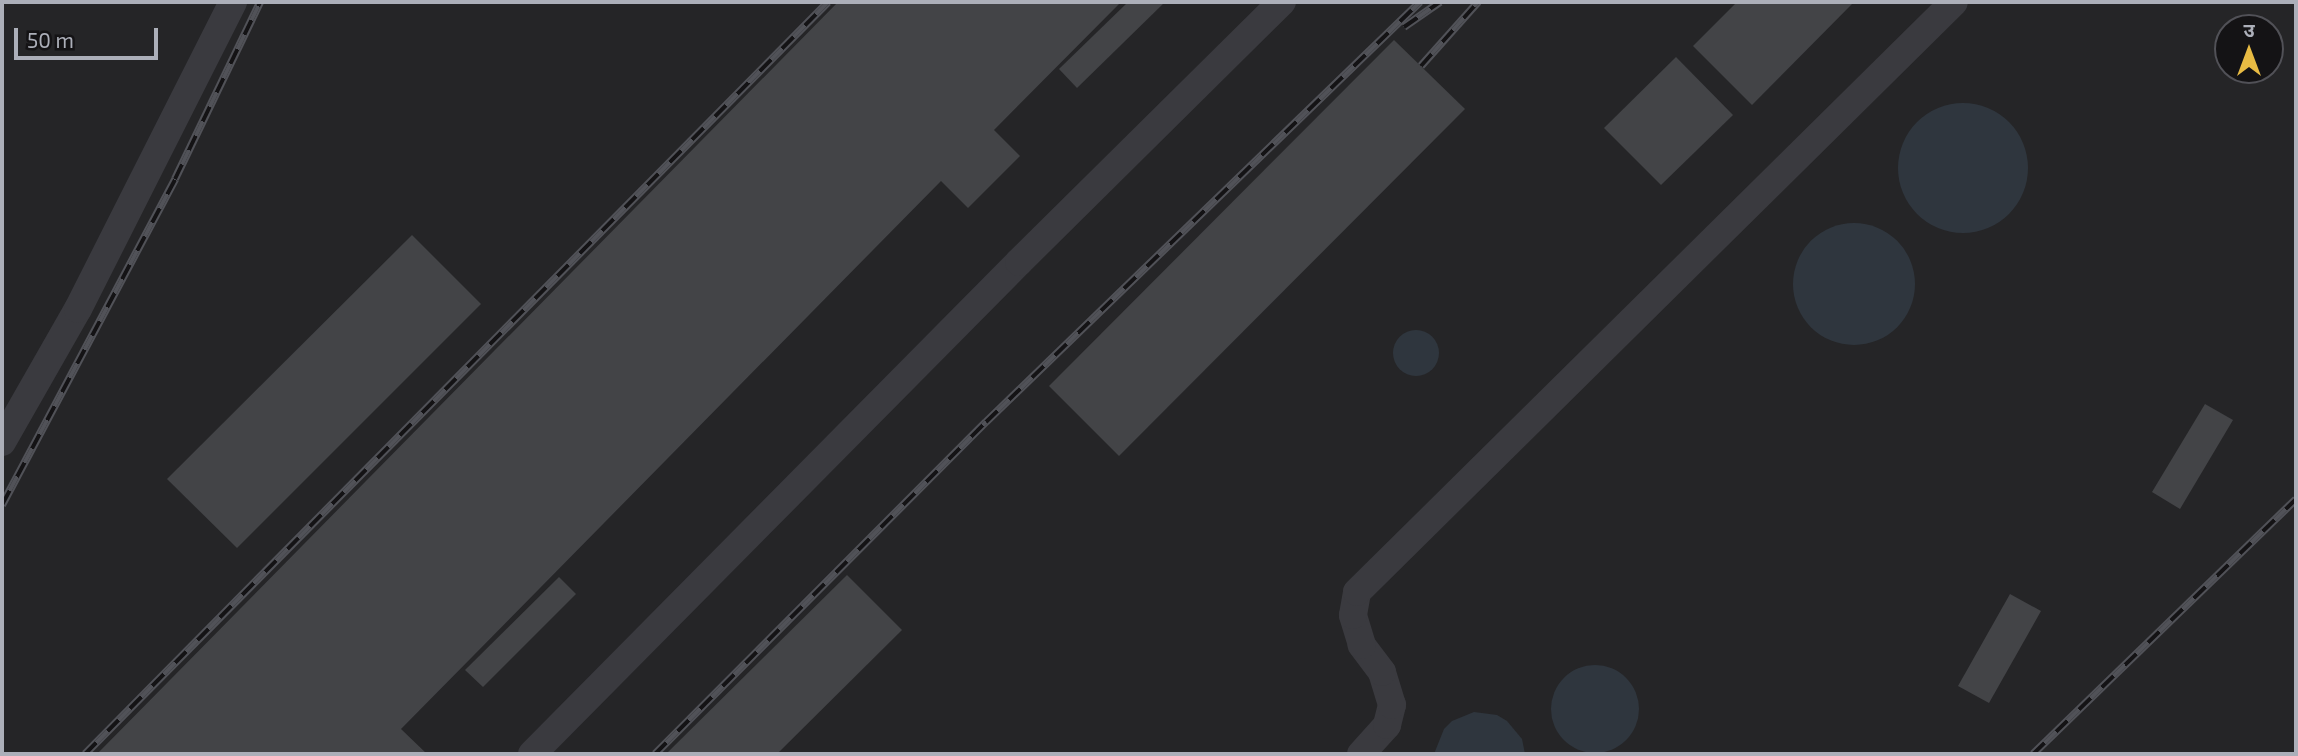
<!DOCTYPE html>
<html>
<head>
<meta charset="utf-8">
<style>
  body { margin:0 }
  #map { position:relative; width:2298px; height:756px; overflow:hidden; background:#19181a; font-family:"Exo 2","Noto Sans Devanagari",sans-serif }
  div>[style] { position:absolute }
  .built>* { inset:0; background:#252527 }
  .water>* { inset:0; background:#2f363e }
  .round { border-radius:50% }
  .building>* { inset:0; background:#434447 }
  .minor>* { height:28px; margin:-14px; padding:0 14px; transform-origin:14px; border-radius:14px; background:#3a3a3f }
  .rail>* { height:8px; margin-top:-4px; transform-origin:0; background:repeating-linear-gradient(90deg,#141315 0 16px,#515258 0 32px); box-sizing:border-box; border-block:2px solid #515258 }
  span { translate:-50% -50%; white-space:nowrap; text-align:center; line-height:1.15; -webkit-text-stroke:7px #141315; paint-order:stroke }
  .frame { position:absolute; inset:0; border:4px solid #acafb9; pointer-events:none }
  .north { position:absolute; left:2214px; top:14px; width:70px; height:70px; box-sizing:border-box; background:#141315; border:2px solid #515157; border-radius:50%; rotate:0deg; font-size:19px; font-weight:700; line-height:28px; text-align:center; color:#acafb9 }
  .north::after { content:''; display:block; margin:auto; width:24px; height:32px; background:#e8bb43; clip-path:polygon(50% 0,100% 100%,50% 72%,0 100%) }
  .scale { position:absolute; left:14px; top:28px; width:144px; height:32px; box-sizing:border-box; border:4px solid #acafb9; border-top:0; padding-left:9px; font-size:21px; line-height:24px; white-space:nowrap; color:#acafb9; -webkit-text-stroke:5px #141315; paint-order:stroke }
</style>
</head>
<body>
<div id="map">
  <div class="built">
    <div style="clip-path:polygon(evenodd,2px 2px,2296px 2px,2296px 754px,2px 754px,2px 2px,2228px 28px,2270px 28px,2270px 70px,2228px 70px,2228px 28px)"></div>
  </div>
  <div class="water">
    <div class="round" style="left:1898px;top:103px;width:130px;height:130px"></div>
    <div class="round" style="left:1793px;top:223px;width:122px;height:122px"></div>
    <div class="round" style="left:1393px;top:330px;width:46px;height:46px"></div>
    <div class="round" style="left:1551px;top:665px;width:88px;height:88px"></div>
    <div style="clip-path:polygon(1474px 712px,1497px 715px,1507px 721px,1522px 739px,1525px 754px,1434px 754px,1444px 729px,1452px 721px)"></div>
  </div>
  <div class="building">
    <div style="clip-path:polygon(838px 2px,1121px 2px,994px 130px,1020px 156px,968px 208px,941px 181px,401px 729px,427px 754px,97px 754px)"></div>
    <div style="clip-path:polygon(1128px 2px,1165px 2px,1077px 88px,1059px 69px)"></div>
    <div style="clip-path:polygon(1737px 2px,1854px 2px,1752px 105px,1693px 46px)"></div>
    <div style="clip-path:polygon(1394px 40px,1465px 109px,1119px 456px,1049px 386px)"></div>
    <div style="clip-path:polygon(1676px 57px,1733px 115px,1661px 185px,1604px 128px)"></div>
    <div style="clip-path:polygon(412px 235px,481px 304px,237px 548px,167px 479px)"></div>
    <div style="clip-path:polygon(2205px 404px,2233px 420px,2180px 509px,2152px 492px)"></div>
    <div style="clip-path:polygon(847px 575px,902px 630px,777px 754px,666px 754px)"></div>
    <div style="clip-path:polygon(559px 577px,576px 594px,483px 687px,465px 670px)"></div>
    <div style="clip-path:polygon(2010px 594px,2041px 611px,1989px 703px,1958px 686px)"></div>
  </div>
  <div class="minor">
    <div style="left:2px;top:442px;width:153px;rotate:-60.3deg"></div>
    <div style="left:78px;top:309px;width:344px;rotate:-63.2deg"></div>
    <div style="left:532px;top:754px;width:692px;rotate:-45.29deg"></div>
    <div style="left:1019px;top:262px;width:370px;rotate:-44.7deg"></div>
    <div style="left:1361px;top:754px;width:39px;rotate:-48deg"></div>
    <div style="left:1387px;top:725px;width:21px;rotate:-76deg"></div>
    <div style="left:1392px;top:705px;width:34px;rotate:-107deg"></div>
    <div style="left:1382px;top:672px;width:34px;rotate:-127deg"></div>
    <div style="left:1362px;top:645px;width:31px;rotate:-107deg"></div>
    <div style="left:1353px;top:615px;width:23px;rotate:-80deg"></div>
    <div style="left:1357px;top:592px;width:839px;rotate:-44.66deg"></div>
  </div>
  <div class="rail">
    <div style="left:1404px;top:27px;width:44px;rotate:-34.8deg"></div>
    <div style="left:1421px;top:66px;width:86px;rotate:-48.3deg"></div>
    <div style="left:2px;top:505px;width:369px;rotate:-62deg"></div>
    <div style="left:175px;top:179px;width:196px;rotate:-64.3deg"></div>
    <div style="left:85px;top:754px;width:1057px;rotate:-45.34deg"></div>
    <div style="left:655px;top:754px;width:469px;rotate:-45.1deg"></div>
    <div style="left:986px;top:422px;width:604px;rotate:-44.06deg"></div>
    <div style="left:2033px;top:754px;width:366px;rotate:-44.1deg"></div>
  </div>
  <div class="frame"></div>
  <div class="north">उ</div>
  <div class="scale">50 m</div>
</div>
</body>
</html>
